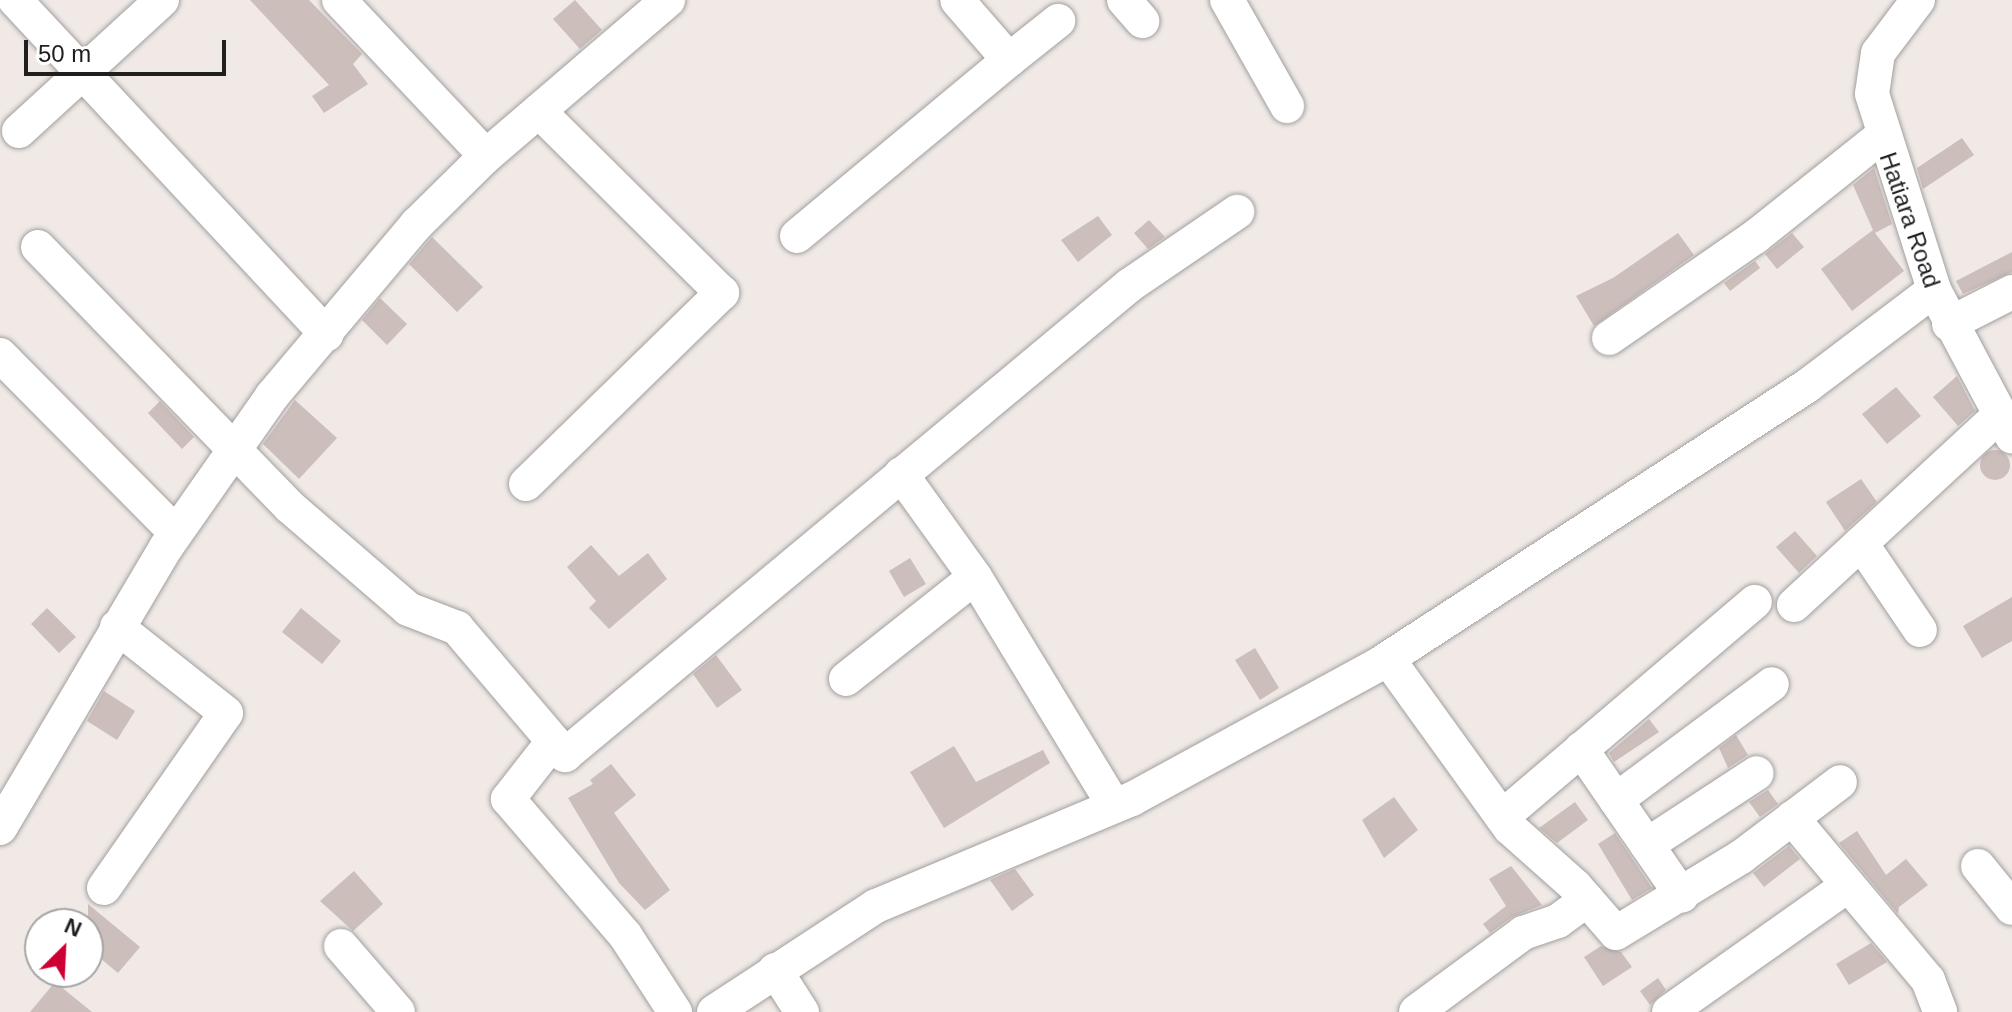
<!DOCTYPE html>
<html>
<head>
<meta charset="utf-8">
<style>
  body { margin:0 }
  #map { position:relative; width:2012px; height:1012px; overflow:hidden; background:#f0e9e5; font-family:Helvetica,sans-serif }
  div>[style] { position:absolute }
  .building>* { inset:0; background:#ccbebb }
  .round { border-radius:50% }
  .roads { filter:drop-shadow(0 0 2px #a0a0a0) drop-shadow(0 0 2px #a0a0a0) }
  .minor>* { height:34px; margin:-17px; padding:0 17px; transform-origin:17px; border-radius:17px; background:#fff }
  span { translate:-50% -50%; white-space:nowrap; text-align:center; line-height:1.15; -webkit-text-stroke:6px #fff; paint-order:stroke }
  .street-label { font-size:24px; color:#1f1f1f }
  .north { position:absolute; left:24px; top:908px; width:80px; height:80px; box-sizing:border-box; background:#fff; border:2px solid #a5a5a5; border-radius:50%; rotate:24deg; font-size:22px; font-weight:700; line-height:32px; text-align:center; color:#1f1f1f }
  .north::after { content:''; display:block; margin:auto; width:28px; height:36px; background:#ce0033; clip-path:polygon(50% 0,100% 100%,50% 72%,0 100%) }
  .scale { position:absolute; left:24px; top:40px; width:202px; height:36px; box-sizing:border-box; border:4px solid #1f1f1f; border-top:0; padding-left:10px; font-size:24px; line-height:28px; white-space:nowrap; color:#1f1f1f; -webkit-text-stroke:6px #fff; paint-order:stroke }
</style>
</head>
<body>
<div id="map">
  <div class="building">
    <div style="clip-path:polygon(250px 0,309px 0,362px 54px,353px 64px,368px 84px,324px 113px,312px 96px,329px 85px)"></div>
    <div style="clip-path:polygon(575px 0,602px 30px,580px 49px,553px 19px)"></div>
    <div style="clip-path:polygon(1962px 138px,1974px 155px,1923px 189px,1917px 168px)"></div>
    <div style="clip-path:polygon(1874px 168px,1892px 224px,1875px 233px,1904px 271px,1852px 311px,1821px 269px,1873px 230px,1853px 185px)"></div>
    <div style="clip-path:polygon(1098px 216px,1112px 235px,1078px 262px,1061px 240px)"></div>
    <div style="clip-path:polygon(1149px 220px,1165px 237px,1148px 249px,1134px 233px)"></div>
    <div style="clip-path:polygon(1678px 233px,1694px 255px,1594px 326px,1576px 296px,1613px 278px)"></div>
    <div style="clip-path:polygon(1792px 233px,1804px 247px,1777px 269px,1765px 254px)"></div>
    <div style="clip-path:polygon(432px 237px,483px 287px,457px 312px,409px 264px)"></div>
    <div style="clip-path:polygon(2012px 252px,2012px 272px,1963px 294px,1956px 281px)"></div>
    <div style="clip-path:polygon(1755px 261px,1760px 268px,1730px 291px,1724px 283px)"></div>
    <div style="clip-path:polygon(380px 298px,407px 324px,387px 345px,362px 320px)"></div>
    <div style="clip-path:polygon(1957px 376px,1975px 411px,1958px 426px,1933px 397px)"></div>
    <div style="clip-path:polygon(1896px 387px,1921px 416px,1887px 444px,1862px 414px)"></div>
    <div style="clip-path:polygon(295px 400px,337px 438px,299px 479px,263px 444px)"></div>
    <div style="clip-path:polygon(160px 401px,194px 437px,182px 449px,148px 413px)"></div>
    <div class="round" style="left:1980px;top:450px;width:30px;height:30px"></div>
    <div style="clip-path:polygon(1861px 479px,1877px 502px,1845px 531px,1826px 502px)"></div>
    <div style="clip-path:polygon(1795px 531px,1817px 556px,1799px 573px,1776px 547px)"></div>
    <div style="clip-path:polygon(591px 545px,619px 576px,648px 553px,667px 579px,609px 629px,589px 608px,596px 601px,567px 567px)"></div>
    <div style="clip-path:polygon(910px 558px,926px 584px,904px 597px,889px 571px)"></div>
    <div style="clip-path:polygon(2012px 597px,2012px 641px,1982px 658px,1963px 626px)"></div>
    <div style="clip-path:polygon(47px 608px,76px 637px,59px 653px,31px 624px)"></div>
    <div style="clip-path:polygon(301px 608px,341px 641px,322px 664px,282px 632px)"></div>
    <div style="clip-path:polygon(1255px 648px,1279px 688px,1260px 700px,1235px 660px)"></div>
    <div style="clip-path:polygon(716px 655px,742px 690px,717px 708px,693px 674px)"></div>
    <div style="clip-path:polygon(104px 691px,135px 711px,117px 740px,87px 721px)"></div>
    <div style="clip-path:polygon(1649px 719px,1659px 732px,1614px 762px,1609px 753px)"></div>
    <div style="clip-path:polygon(1736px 735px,1748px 755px,1728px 768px,1719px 748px)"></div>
    <div style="clip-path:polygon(954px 746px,976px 782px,1043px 750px,1050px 763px,944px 828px,910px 772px)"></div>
    <div style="clip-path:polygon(611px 764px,636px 795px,614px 813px,670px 890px,645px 910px,619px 883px,568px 798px,593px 784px,590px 780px)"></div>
    <div style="clip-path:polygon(1768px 790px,1778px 804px,1760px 817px,1749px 802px)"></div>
    <div style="clip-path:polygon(1394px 797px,1418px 830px,1384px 858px,1362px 820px)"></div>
    <div style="clip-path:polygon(1575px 802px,1588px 820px,1557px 843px,1539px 828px)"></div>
    <div style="clip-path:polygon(1857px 831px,1886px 875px,1906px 859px,1928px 885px,1899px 907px,1898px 914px,1839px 843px)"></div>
    <div style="clip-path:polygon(1615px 833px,1652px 888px,1632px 900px,1598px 844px)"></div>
    <div style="clip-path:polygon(1789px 846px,1800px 859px,1764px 887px,1753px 873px)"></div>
    <div style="clip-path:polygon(1511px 866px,1542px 905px,1512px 917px,1490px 933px,1483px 924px,1506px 906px,1489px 879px)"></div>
    <div style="clip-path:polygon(1015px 869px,1034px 895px,1012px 911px,990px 880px)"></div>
    <div style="clip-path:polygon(354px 871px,383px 904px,353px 931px,320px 901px)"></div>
    <div style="clip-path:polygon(88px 904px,140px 947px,118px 973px,88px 948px)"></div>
    <div style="clip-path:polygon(1871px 943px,1887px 962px,1849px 985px,1836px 964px)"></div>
    <div style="clip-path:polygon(1601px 946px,1621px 952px,1632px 967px,1603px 986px,1584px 957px)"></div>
    <div style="clip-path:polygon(1658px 978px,1666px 990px,1650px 1005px,1640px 991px)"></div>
    <div style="clip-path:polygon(55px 982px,92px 1012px,30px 1012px)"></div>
  </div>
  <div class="roads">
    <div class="minor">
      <div style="left:15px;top:0;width:457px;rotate:47deg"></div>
      <div style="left:339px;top:0;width:214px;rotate:46.7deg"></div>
      <div style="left:1124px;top:0;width:28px;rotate:49deg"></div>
      <div style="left:1227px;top:0;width:122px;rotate:60.5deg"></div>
      <div style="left:1918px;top:0;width:66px;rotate:127deg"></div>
      <div style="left:1878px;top:53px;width:41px;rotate:98.3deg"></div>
      <div style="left:1872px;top:94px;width:206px;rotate:72.4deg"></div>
      <div style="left:1934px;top:290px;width:166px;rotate:62deg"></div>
      <div style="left:1009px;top:60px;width:63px;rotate:-38.5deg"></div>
      <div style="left:19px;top:131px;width:194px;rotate:-42.5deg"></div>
      <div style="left:797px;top:236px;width:276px;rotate:-39.7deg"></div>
      <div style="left:1009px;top:60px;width:79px;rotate:-130.9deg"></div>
      <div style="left:38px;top:247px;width:362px;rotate:45.9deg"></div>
      <div style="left:290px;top:507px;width:156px;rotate:40.8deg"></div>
      <div style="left:408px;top:609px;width:53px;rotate:21.2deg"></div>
      <div style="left:457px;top:628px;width:167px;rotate:49.6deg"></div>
      <div style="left:565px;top:755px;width:735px;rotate:-39.76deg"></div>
      <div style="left:1130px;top:285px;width:130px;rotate:-34.3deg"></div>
      <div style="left:1949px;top:324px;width:71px;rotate:-26.9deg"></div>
      <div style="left:1609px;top:338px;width:178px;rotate:-34.7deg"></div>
      <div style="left:1755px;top:237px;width:162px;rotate:-38.5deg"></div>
      <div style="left:0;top:355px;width:250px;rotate:45.3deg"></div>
      <div style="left:901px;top:474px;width:127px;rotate:54.3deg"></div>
      <div style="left:975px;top:577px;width:268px;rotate:58.7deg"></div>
      <div style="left:526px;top:484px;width:274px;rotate:-44.3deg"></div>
      <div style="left:722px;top:293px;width:258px;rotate:-135.2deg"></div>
      <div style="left:1861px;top:543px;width:105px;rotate:55.9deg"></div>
      <div style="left:1794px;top:605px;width:279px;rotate:-42.7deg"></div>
      <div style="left:1388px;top:659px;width:208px;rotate:54.2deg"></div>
      <div style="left:1510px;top:828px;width:87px;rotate:41.7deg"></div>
      <div style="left:1575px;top:886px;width:62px;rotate:48.9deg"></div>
      <div style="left:1616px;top:933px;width:146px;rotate:-31.3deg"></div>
      <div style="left:1741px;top:857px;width:124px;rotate:-37.1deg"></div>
      <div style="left:846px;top:679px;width:164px;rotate:-38.3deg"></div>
      <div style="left:551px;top:744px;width:70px;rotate:128deg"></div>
      <div style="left:508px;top:799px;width:179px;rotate:49.3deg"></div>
      <div style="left:625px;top:935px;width:92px;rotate:57deg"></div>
      <div style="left:1581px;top:749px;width:178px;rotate:55.5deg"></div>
      <div style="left:1616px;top:800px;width:194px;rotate:-36.6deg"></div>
      <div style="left:1502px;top:817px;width:332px;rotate:-40.4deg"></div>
      <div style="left:1792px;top:818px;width:212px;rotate:50deg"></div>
      <div style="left:1928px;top:980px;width:34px;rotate:69deg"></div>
      <div style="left:0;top:828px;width:328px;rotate:-59.4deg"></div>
      <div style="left:167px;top:546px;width:183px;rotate:-55deg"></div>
      <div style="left:272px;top:396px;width:225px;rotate:-49.9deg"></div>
      <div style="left:417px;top:224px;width:97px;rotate:-44.6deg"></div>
      <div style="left:486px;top:156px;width:240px;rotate:-40.6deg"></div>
      <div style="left:1647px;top:845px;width:131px;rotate:-33.2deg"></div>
      <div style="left:1978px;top:866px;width:54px;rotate:51deg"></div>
      <div style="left:104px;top:888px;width:213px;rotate:-55.1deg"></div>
      <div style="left:226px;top:713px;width:139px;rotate:-141.7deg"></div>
      <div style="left:341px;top:946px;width:87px;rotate:49.2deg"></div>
      <div style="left:775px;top:970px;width:50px;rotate:57.3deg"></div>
      <div style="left:714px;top:1012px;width:194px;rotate:-33.2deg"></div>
      <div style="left:876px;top:906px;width:277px;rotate:-22.7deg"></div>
      <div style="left:1132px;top:799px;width:284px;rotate:-28.6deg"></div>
      <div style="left:1381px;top:663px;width:508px;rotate:-33.03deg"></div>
      <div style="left:1807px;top:386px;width:159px;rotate:-37.1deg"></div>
      <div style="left:1416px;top:1012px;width:133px;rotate:-36.4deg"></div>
      <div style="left:1523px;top:933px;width:37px;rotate:-19deg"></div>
      <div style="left:1558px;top:921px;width:36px;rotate:-36deg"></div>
      <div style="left:1669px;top:1012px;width:218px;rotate:-35.3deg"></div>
    </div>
  </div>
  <div class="street-label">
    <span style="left:1910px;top:220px;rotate:71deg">Hatiara Road</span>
  </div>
  <div class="north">N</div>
  <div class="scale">50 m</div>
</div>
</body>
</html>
